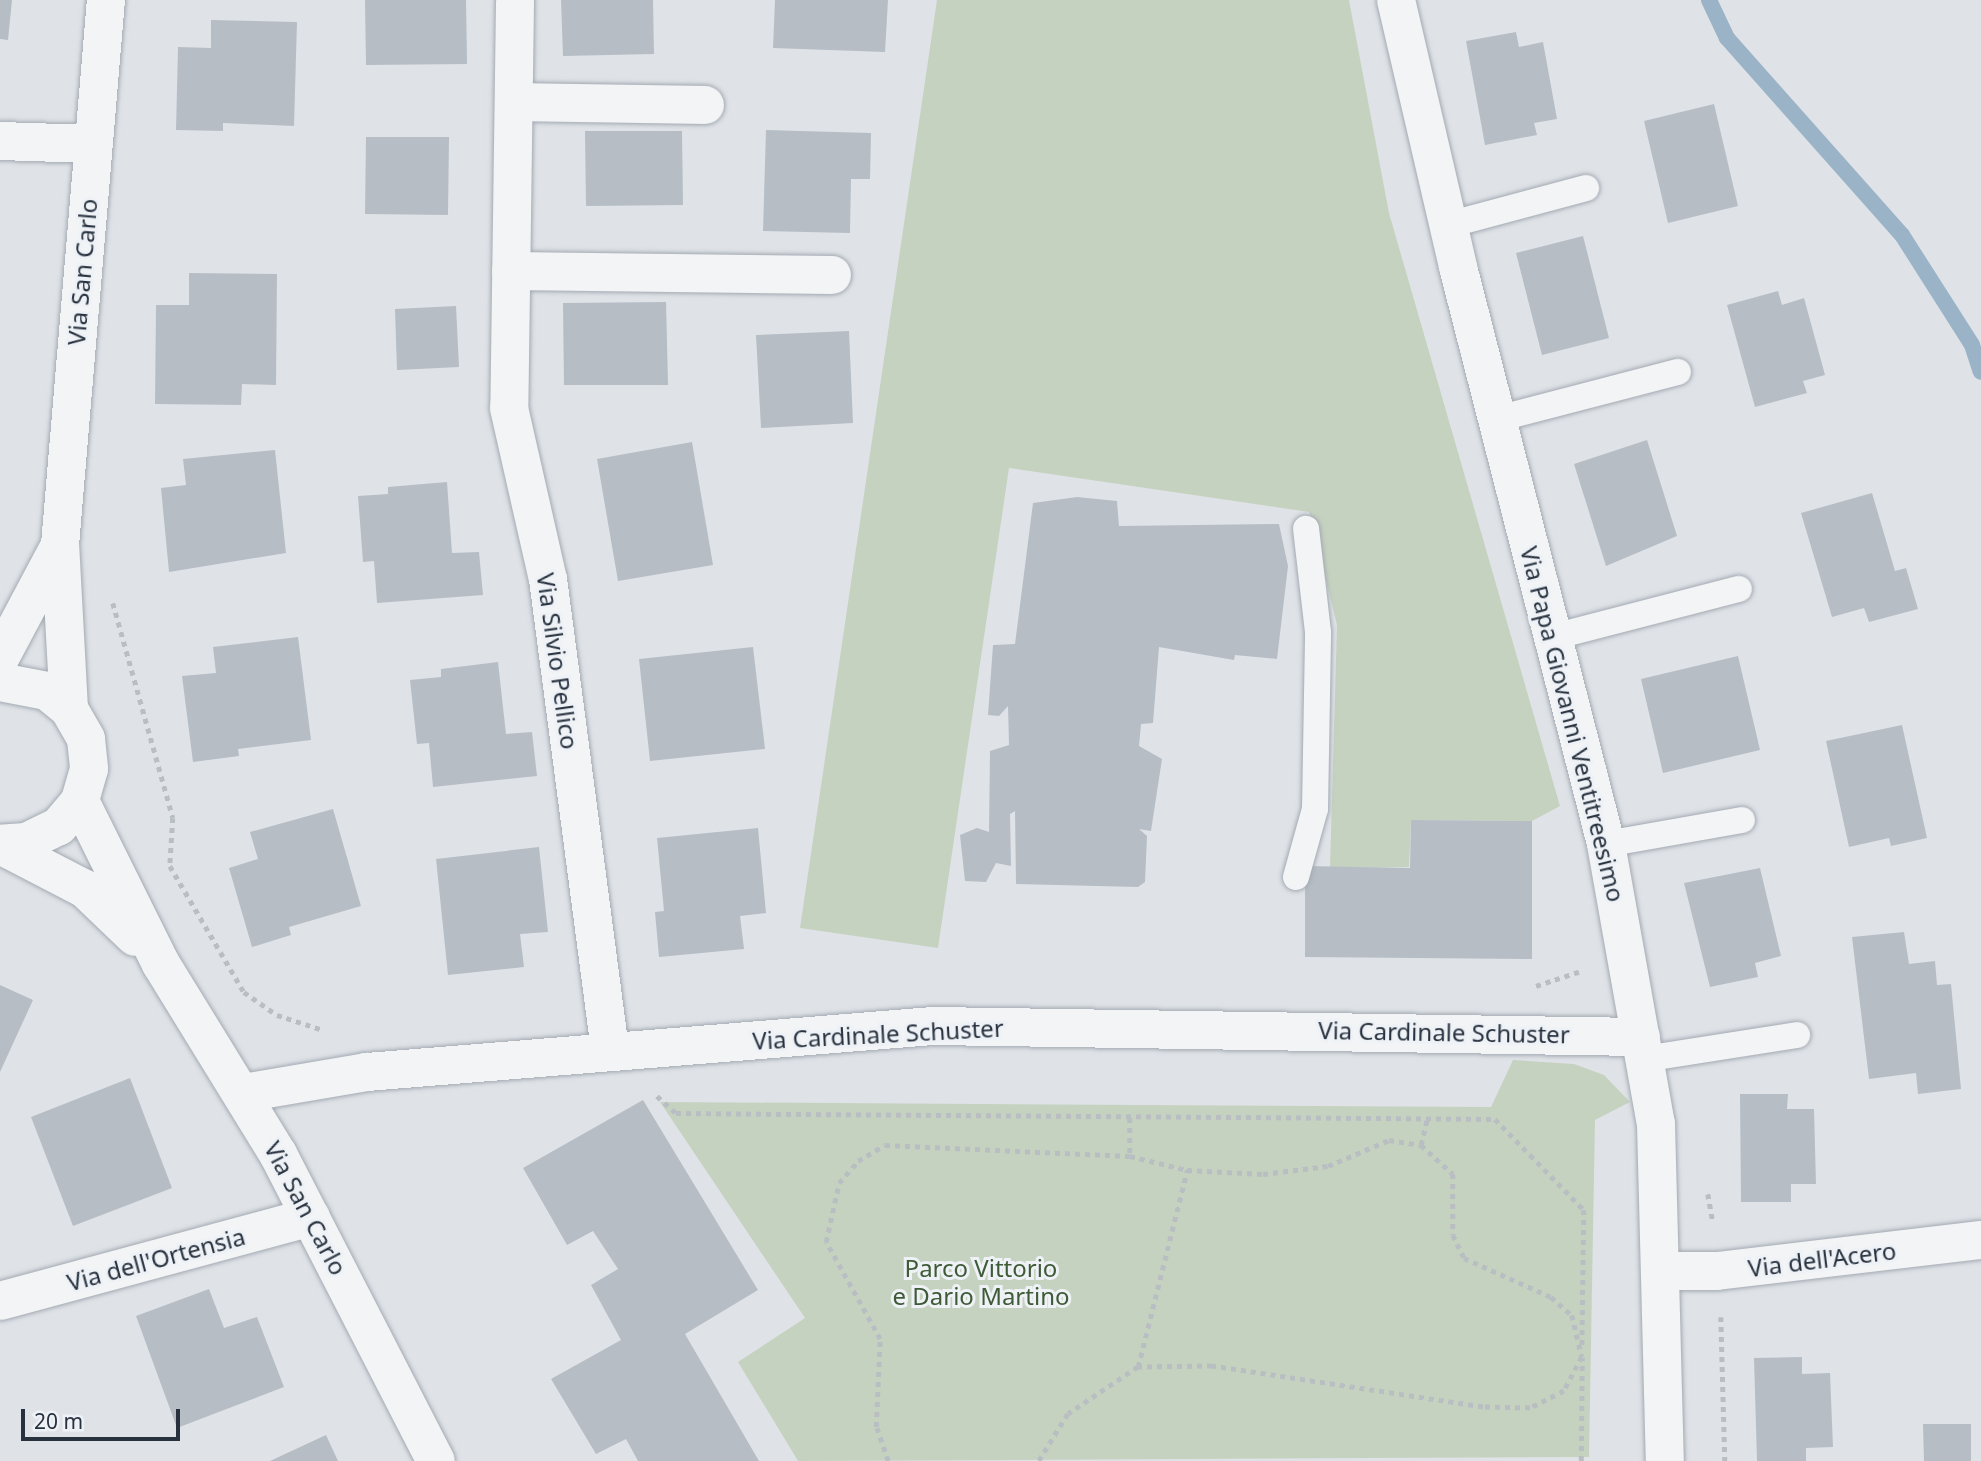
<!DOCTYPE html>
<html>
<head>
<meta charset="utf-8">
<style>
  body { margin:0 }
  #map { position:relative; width:1981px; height:1461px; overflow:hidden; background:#dfe3e8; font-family:"Noto Sans",sans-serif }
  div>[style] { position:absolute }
  .green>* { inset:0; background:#c6d2c0 }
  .stream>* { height:16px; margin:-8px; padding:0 8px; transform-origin:8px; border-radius:8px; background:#9bb3c7 }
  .building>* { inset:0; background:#b6bdc5 }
  .path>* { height:4.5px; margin-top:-2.25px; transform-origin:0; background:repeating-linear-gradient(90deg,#b9bec3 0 5px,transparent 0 10px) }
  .roads { filter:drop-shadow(0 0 2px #a4aab2) drop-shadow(0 0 2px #a4aab2) }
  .service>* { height:26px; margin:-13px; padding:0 13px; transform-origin:13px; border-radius:13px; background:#f2f4f6 }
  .minor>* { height:38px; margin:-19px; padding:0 19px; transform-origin:19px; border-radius:19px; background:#f2f4f6 }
  .tertiary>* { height:38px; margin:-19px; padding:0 19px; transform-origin:19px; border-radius:19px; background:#f2f4f6 }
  span { translate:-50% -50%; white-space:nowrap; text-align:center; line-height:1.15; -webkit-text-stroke:6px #eef2f6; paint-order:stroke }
  .street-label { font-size:24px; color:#28323f }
  .park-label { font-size:24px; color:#3f5a36 }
  .scale { position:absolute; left:21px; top:1409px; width:159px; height:32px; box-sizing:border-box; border:4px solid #28323f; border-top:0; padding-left:9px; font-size:21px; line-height:24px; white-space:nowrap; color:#28323f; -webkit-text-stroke:5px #eef2f6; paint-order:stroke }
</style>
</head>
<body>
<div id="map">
  <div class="green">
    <div style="clip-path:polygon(937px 0,1349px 0,1389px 213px,1560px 806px,1532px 821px,1411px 820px,1409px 867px,1330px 868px,1337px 625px,1309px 512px,1009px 468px,938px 948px,800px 928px)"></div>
    <div style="clip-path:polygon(1513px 1060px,1574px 1064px,1604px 1075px,1630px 1102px,1595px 1120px,1589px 1457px,798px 1461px,738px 1362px,805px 1318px,660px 1102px,1491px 1107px)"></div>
  </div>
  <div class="stream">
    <div style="left:1709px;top:0;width:42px;rotate:64.7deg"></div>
    <div style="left:1727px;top:38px;width:264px;rotate:48.4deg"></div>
    <div style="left:1902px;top:235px;width:130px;rotate:57.5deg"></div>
    <div style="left:1972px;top:345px;width:28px;rotate:72deg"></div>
  </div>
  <div class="building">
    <div style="clip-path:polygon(0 0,12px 0,8px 40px,0 39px)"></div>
    <div style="clip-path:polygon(365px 0,466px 0,467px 64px,366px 65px)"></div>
    <div style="clip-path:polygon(561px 0,653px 0,654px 54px,563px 56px)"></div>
    <div style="clip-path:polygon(775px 0,888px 0,885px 52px,773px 48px)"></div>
    <div style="clip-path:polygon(211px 20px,297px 22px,294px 126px,223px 123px,223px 131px,176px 130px,178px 47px,211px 48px)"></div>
    <div style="clip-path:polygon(1516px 32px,1519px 47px,1543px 42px,1557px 119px,1534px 123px,1537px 135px,1485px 145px,1466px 41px)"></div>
    <div style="clip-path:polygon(1714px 104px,1738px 206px,1668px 223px,1644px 121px)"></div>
    <div style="clip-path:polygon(766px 130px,871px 133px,870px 179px,851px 179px,850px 233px,763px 231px)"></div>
    <div style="clip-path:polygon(585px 131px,682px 131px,683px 205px,586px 206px)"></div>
    <div style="clip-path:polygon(366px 137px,449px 137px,448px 215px,365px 214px)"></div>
    <div style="clip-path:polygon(1583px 236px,1609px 338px,1542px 355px,1516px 253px)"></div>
    <div style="clip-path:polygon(189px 273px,277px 274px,276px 385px,242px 384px,241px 405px,155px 404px,156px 305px,189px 305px)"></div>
    <div style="clip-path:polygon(1778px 291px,1782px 305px,1804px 298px,1825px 375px,1803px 381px,1807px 393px,1755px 407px,1727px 305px)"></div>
    <div style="clip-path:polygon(666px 302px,668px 385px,564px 385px,563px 303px)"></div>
    <div style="clip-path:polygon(456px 306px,459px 367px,397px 370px,395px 309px)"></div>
    <div style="clip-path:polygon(849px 331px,853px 423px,761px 428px,756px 335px)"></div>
    <div style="clip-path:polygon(1647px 440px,1677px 536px,1606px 566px,1574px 464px)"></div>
    <div style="clip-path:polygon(692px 442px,713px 565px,618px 581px,597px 459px)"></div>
    <div style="clip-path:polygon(275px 450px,286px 553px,169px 572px,161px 488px,186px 485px,183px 459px)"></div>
    <div style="clip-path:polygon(447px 482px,452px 553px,479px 552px,483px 595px,377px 603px,374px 561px,363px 562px,358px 496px,388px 494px,388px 487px)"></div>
    <div style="clip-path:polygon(1872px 493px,1895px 571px,1906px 568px,1918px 609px,1869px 622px,1864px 608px,1832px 617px,1801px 513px)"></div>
    <div style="clip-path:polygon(1077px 497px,1117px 501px,1119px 526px,1279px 524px,1288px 566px,1277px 659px,1235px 655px,1234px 660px,1159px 647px,1153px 723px,1141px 724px,1139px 746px,1162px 759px,1151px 831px,1139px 829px,1147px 836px,1145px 882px,1138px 887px,1016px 884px,1015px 811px,1010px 814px,1011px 866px,996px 863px,986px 882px,965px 881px,960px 835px,977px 828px,989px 832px,990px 751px,1009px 745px,1008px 706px,999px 716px,988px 715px,993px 645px,1015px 644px,1033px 503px)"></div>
    <div style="clip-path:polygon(298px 637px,311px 740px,238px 749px,239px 756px,193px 762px,182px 676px,216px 673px,213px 647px)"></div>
    <div style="clip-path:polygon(753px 647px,765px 749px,650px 761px,639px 659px)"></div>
    <div style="clip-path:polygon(1738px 656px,1760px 750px,1663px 773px,1641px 679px)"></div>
    <div style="clip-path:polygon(498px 662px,506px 734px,532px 732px,537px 776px,433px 787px,429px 743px,417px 744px,410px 680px,441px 677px,441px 669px)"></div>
    <div style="clip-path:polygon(1902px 725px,1927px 838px,1891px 846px,1889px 838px,1849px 847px,1826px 741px)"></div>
    <div style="clip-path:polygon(333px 809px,361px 906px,289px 927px,291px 935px,252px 947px,229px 868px,258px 859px,250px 832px)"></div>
    <div style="clip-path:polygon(1411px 820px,1532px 821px,1532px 959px,1305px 957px,1305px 866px,1410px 868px)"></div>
    <div style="clip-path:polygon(758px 828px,766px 913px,740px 916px,744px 949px,659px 957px,655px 912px,664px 911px,657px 838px)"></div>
    <div style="clip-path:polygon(539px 847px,548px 932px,520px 934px,524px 967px,448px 975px,436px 859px)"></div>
    <div style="clip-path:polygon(1760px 868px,1781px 956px,1755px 963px,1758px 977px,1710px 987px,1684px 883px)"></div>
    <div style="clip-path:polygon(1904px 932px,1909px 964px,1935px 961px,1937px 985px,1951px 984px,1961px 1089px,1918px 1094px,1916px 1073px,1869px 1079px,1852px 937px)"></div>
    <div style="clip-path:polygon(0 985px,33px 1000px,0 1072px)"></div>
    <div style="clip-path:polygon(130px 1078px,172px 1188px,73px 1226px,31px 1117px)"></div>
    <div style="clip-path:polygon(1740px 1094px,1788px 1094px,1787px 1109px,1814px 1109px,1816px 1184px,1791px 1184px,1791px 1202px,1741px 1202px)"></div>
    <div style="clip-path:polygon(643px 1100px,758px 1290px,685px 1334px,759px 1461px,638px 1461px,626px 1439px,596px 1454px,551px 1379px,621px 1340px,591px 1285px,618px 1269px,593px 1231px,567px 1245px,523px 1168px)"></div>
    <div style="clip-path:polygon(209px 1289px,224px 1328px,257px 1317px,284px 1387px,177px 1428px,136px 1316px)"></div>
    <div style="clip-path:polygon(1802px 1357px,1802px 1374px,1830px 1373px,1833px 1447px,1806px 1448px,1806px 1461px,1757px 1461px,1754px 1358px)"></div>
    <div style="clip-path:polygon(1923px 1424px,1971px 1424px,1971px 1461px,1924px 1461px)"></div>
    <div style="clip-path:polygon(326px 1435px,338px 1461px,270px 1461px)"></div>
  </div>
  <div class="path">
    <div style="left:113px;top:603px;width:223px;rotate:74.4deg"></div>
    <div style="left:173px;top:818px;width:48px;rotate:93.6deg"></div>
    <div style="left:170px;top:866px;width:146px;rotate:59.6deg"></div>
    <div style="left:244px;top:992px;width:40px;rotate:34.9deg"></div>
    <div style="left:277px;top:1015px;width:48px;rotate:18.1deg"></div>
    <div style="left:1536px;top:986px;width:47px;rotate:-18.4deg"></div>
    <div style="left:657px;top:1096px;width:25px;rotate:42deg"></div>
    <div style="left:676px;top:1113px;width:819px;rotate:0.42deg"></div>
    <div style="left:1495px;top:1119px;width:127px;rotate:45.6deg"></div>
    <div style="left:1584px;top:1210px;width:139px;rotate:90.8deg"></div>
    <div style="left:1130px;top:1118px;width:38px;rotate:90deg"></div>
    <div style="left:1421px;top:1145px;width:27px;rotate:-77deg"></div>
    <div style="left:1708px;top:1194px;width:27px;rotate:80deg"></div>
    <div style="left:1721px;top:1317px;width:144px;rotate:88.4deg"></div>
    <div style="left:1138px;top:1367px;width:203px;rotate:-76deg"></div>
    <div style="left:888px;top:1461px;width:36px;rotate:-109deg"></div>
    <div style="left:876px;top:1427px;width:88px;rotate:-87.4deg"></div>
    <div style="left:880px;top:1339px;width:111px;rotate:-119.1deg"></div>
    <div style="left:826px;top:1242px;width:60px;rotate:-77.6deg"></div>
    <div style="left:839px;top:1183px;width:29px;rotate:-49deg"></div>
    <div style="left:858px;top:1161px;width:31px;rotate:-31deg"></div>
    <div style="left:885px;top:1145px;width:245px;rotate:2.6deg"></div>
    <div style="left:1130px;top:1156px;width:59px;rotate:13.8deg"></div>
    <div style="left:1187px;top:1170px;width:76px;rotate:3deg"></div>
    <div style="left:1263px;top:1174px;width:65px;rotate:-7deg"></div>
    <div style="left:1328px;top:1166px;width:66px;rotate:-23.1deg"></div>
    <div style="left:1389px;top:1140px;width:32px;rotate:9deg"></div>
    <div style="left:1421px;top:1145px;width:43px;rotate:42.2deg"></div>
    <div style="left:1453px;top:1174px;width:61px;rotate:90deg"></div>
    <div style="left:1453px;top:1235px;width:25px;rotate:64deg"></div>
    <div style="left:1464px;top:1258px;width:95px;rotate:24.1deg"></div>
    <div style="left:1551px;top:1297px;width:28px;rotate:41deg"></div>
    <div style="left:1572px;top:1315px;width:43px;rotate:76.6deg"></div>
    <div style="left:1582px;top:1357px;width:38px;rotate:118deg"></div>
    <div style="left:1564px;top:1391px;width:38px;rotate:153deg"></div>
    <div style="left:1530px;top:1408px;width:47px;rotate:-178.8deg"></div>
    <div style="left:1483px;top:1407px;width:274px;rotate:-171.4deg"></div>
    <div style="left:1212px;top:1366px;width:74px;rotate:179.2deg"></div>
    <div style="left:1138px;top:1367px;width:84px;rotate:146.1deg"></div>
    <div style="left:1068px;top:1414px;width:55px;rotate:121.7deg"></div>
    <div style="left:1581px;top:1461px;width:103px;rotate:-89.4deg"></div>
  </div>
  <div class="roads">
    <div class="service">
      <div style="left:1448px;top:225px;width:143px;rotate:-15deg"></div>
      <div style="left:1497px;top:419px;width:187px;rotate:-14.6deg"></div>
      <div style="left:1553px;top:637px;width:192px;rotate:-14.5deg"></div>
      <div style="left:1606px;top:844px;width:138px;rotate:-10deg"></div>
      <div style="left:1296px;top:877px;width:71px;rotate:-74.4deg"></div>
      <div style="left:1315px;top:809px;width:177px;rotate:-89deg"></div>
      <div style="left:1318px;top:632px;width:104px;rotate:-96.6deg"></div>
      <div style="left:1644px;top:1059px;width:155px;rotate:-8.9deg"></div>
    </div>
    <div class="minor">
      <div style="left:1396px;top:0;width:274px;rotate:76.9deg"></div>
      <div style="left:1458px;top:267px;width:596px;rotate:75.61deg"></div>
      <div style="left:1606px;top:844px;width:284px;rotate:79.9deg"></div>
      <div style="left:1656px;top:1124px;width:337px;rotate:88.5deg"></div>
      <div style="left:515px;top:2px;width:406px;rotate:90.8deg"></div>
      <div style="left:509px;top:408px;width:175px;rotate:77.2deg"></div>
      <div style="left:548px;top:579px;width:477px;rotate:82.5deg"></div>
      <div style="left:514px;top:102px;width:191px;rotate:0.9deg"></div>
      <div style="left:0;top:141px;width:92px;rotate:1.9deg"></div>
      <div style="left:511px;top:271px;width:321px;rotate:0.7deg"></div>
      <div style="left:0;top:658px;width:128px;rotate:-62deg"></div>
      <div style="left:69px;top:709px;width:164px;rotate:-93.1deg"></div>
      <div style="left:60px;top:545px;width:547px;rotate:-85.18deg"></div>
      <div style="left:243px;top:1093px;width:126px;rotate:-9.6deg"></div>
      <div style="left:367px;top:1072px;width:568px;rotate:-4.65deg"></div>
      <div style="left:933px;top:1026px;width:708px;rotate:0.89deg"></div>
      <div style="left:1663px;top:1271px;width:54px"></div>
      <div style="left:1717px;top:1271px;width:266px;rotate:-6.7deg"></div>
      <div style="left:0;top:1301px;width:322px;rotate:-15.1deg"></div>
    </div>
    <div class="tertiary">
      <div style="left:0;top:682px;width:48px;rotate:10.8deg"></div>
      <div style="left:47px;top:691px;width:28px;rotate:39deg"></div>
      <div style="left:69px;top:709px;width:34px;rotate:60deg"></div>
      <div style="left:86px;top:739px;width:30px;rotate:84deg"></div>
      <div style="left:89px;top:769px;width:33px;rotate:106deg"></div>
      <div style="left:80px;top:801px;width:33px;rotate:130deg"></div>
      <div style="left:59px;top:826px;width:37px;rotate:154deg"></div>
      <div style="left:26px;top:842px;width:26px;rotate:176deg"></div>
      <div style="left:80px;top:801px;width:182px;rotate:63.6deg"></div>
      <div style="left:161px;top:964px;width:223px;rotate:58.4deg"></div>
      <div style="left:278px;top:1154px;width:345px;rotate:62.8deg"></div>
      <div style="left:0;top:845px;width:96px;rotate:27.4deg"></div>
      <div style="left:85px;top:889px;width:69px;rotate:43.8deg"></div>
    </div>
  </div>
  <div class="street-label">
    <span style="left:82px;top:272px;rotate:-85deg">Via San Carlo</span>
    <span style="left:558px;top:661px;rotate:82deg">Via Silvio Pellico</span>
    <span style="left:1573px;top:724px;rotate:76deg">Via Papa Giovanni Ventitreesimo</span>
    <span style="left:1444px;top:1032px;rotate:1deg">Via Cardinale Schuster</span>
    <span style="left:878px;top:1034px;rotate:-3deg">Via Cardinale Schuster</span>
    <span style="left:306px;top:1208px;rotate:62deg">Via San Carlo</span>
    <span style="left:156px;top:1259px;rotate:-15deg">Via dell'Ortensia</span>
    <span style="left:1822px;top:1259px;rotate:-7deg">Via dell'Acero</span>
  </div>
  <div class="park-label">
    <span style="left:981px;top:1282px">Parco Vittorio<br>e Dario Martino</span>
  </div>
  <div class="scale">20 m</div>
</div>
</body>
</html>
